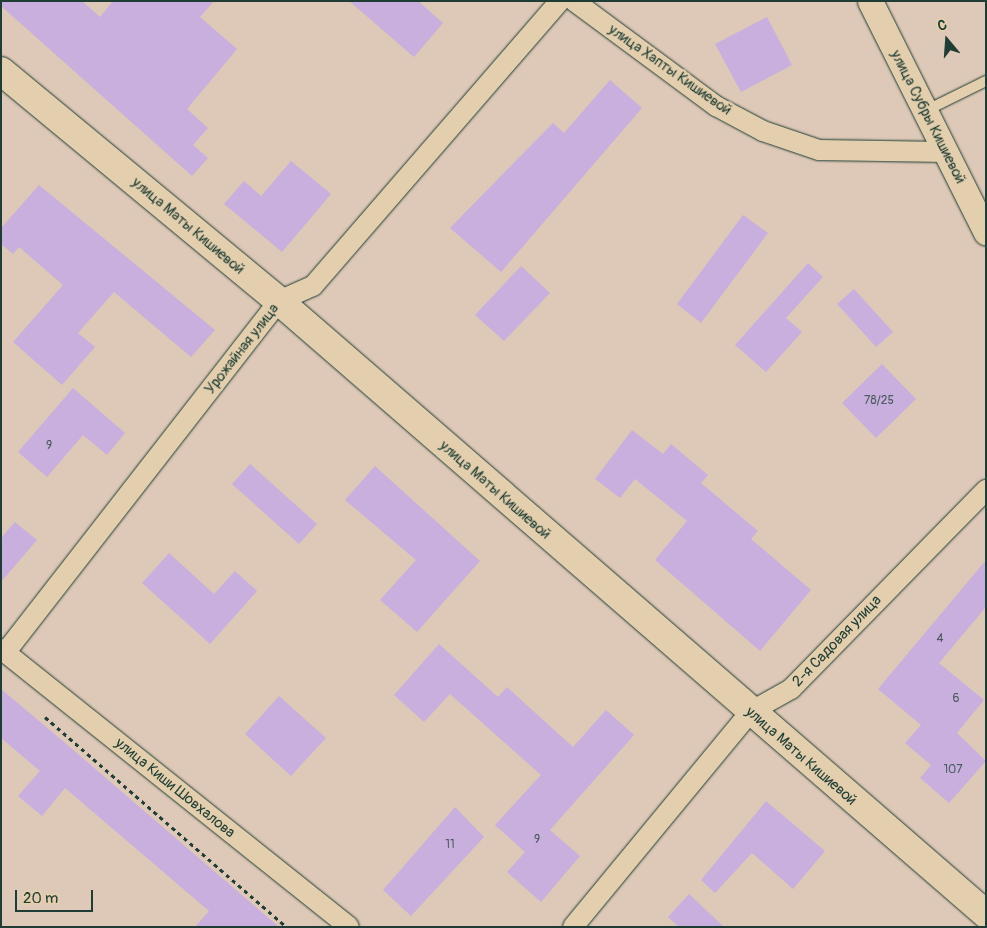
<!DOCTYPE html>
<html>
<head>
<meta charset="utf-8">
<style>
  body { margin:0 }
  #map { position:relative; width:987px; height:928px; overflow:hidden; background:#dec8b7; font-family:Pangolin,sans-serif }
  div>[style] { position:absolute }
  .building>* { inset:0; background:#c9afde }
  .path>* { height:3px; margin-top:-1.5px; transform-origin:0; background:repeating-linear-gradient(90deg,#1f3d34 0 4px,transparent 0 8px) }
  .roads { filter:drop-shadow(0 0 1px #1f3d34) drop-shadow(0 0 1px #1f3d34) }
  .service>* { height:10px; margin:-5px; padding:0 5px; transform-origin:5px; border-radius:5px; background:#e3cead }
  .minor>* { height:20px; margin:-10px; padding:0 10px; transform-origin:10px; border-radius:10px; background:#e3cead }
  .tertiary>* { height:25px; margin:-12.5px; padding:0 12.5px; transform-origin:12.5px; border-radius:12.5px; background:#e3cead }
  .secondary>* { height:28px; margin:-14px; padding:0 14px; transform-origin:14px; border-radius:14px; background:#e3cead }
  span { translate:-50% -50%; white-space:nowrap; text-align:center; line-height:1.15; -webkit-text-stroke:4.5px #e3cead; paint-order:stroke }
  .number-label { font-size:12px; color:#4a5a5e }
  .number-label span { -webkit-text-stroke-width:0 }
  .street-label { font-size:15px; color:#1f3d34 }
  .frame { position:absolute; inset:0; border:2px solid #1f3d34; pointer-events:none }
  .north { position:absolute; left:922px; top:15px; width:50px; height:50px; -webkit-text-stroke:4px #e3cead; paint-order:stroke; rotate:342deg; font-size:14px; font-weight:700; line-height:20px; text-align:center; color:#1f3d34 }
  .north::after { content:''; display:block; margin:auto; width:18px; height:22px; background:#1f3d34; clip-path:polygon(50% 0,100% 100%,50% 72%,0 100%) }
  .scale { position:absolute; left:15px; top:890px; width:78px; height:22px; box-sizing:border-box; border:2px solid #1f3d34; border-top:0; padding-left:6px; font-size:15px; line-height:18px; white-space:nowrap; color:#1f3d34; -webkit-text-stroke:4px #e3cead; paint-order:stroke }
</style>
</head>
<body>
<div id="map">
  <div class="building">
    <div style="clip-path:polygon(1px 1px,82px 1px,100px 17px,113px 1px,214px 1px,200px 17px,237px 49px,187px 109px,208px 128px,193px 145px,208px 158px,192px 176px,1px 6px)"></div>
    <div style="clip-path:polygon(349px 1px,418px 1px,443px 23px,414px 57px)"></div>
    <div style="clip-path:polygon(767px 17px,792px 65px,741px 92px,715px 44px)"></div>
    <div style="clip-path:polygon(610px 80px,642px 108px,501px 272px,450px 228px,553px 123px,564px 133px)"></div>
    <div style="clip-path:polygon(291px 161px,331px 194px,282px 252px,224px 204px,244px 181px,261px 196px)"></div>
    <div style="clip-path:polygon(39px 185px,215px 330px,191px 357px,114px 292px,78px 333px,95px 347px,62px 385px,13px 342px,63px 285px,19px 247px,13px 254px,1px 244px,1px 228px)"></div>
    <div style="clip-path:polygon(743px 215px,768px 233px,701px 323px,677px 304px)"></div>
    <div style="clip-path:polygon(808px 263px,823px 277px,786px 318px,802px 332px,766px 372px,735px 345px)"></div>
    <div style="clip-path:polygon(521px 266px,550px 293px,504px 341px,475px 315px)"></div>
    <div style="clip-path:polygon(854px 289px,893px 332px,876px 347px,837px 304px)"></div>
    <div style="clip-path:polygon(882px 364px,916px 399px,876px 438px,842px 403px)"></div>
    <div style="clip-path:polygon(73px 388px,125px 433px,107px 455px,83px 435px,47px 477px,18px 452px)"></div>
    <div style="clip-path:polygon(632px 430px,663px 454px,671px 444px,708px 475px,701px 483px,758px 531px,751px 539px,811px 590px,760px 651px,655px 560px,687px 521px,635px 479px,620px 498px,595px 479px)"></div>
    <div style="clip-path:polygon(250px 464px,317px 524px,299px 544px,232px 484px)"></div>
    <div style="clip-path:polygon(375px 466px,480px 561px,417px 632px,380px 600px,416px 560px,345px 500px)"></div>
    <div style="clip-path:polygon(15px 522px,37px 540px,1px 582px,1px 538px)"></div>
    <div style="clip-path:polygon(169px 553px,214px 594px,235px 571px,257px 591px,210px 644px,142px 583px)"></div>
    <div style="clip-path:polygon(986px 560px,986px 607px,939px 663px,984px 700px,957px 733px,986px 761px,949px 803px,920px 778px,931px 765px,905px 743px,921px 725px,878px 689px)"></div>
    <div style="clip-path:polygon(439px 644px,498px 697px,507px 687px,573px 747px,606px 710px,634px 735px,550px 830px,580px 856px,541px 902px,507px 872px,525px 852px,495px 825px,541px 775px,450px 694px,424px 722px,394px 695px)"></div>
    <div style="clip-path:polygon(1px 689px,64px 742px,279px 927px,195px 927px,209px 911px,65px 788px,42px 816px,18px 796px,40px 771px,1px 738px)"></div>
    <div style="clip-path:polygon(279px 696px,326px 738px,291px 776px,245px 734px)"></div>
    <div style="clip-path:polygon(766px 801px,825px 851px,793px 889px,752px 853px,715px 893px,701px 880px)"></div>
    <div style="clip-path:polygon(455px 807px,484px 837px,411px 916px,383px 890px)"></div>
    <div style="clip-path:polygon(689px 894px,724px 927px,679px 927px,668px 917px)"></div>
  </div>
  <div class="path">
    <div style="left:45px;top:717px;width:320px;rotate:41deg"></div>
  </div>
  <div class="roads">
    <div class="service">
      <div style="left:925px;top:111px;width:68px;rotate:-26.2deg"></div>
    </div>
    <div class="minor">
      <div style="left:574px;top:1px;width:177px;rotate:36.5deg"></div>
      <div style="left:716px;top:106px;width:53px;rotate:28deg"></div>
      <div style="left:763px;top:131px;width:59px;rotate:18.7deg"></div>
      <div style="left:819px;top:150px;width:127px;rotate:0.9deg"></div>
      <div style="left:1px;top:649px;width:445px;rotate:38.6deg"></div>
      <div style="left:5px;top:653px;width:446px;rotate:-52.1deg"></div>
      <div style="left:279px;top:301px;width:37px;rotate:-24deg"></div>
      <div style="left:313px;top:286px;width:377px;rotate:-49.1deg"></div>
      <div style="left:573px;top:927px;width:278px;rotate:-50.5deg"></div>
      <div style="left:750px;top:712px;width:47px;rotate:-29.3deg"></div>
      <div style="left:791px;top:689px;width:279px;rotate:-45.6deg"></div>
    </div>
    <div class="tertiary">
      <div style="left:870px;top:1px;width:259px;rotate:63.4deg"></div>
    </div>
    <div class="secondary">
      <div style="left:1px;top:71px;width:361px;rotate:39.6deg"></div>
      <div style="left:279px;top:301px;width:936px;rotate:40.93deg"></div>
    </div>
  </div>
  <div class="number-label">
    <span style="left:879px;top:401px">78/25</span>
    <span style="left:49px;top:446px">9</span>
    <span style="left:940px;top:639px">4</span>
    <span style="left:956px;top:699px">6</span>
    <span style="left:953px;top:770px">107</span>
    <span style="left:537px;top:840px">9</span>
    <span style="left:450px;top:845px">11</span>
  </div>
  <div class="street-label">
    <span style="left:670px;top:70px;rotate:35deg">улица Хапты Кишиевой</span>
    <span style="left:928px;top:117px;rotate:63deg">улица Субры Кишиевой</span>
    <span style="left:188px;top:226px;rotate:40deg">улица Маты Кишиевой</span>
    <span style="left:242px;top:349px;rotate:-52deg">Урожайная улица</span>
    <span style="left:495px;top:490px;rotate:41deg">улица Маты Кишиевой</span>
    <span style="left:837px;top:641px;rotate:-46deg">2-я Садовая улица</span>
    <span style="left:801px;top:756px;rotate:41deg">улица Маты Кишиевой</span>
    <span style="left:175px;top:788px;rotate:39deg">улица Киши Шовхалова</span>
  </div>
  <div class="frame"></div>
  <div class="north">С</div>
  <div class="scale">20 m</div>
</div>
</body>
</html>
